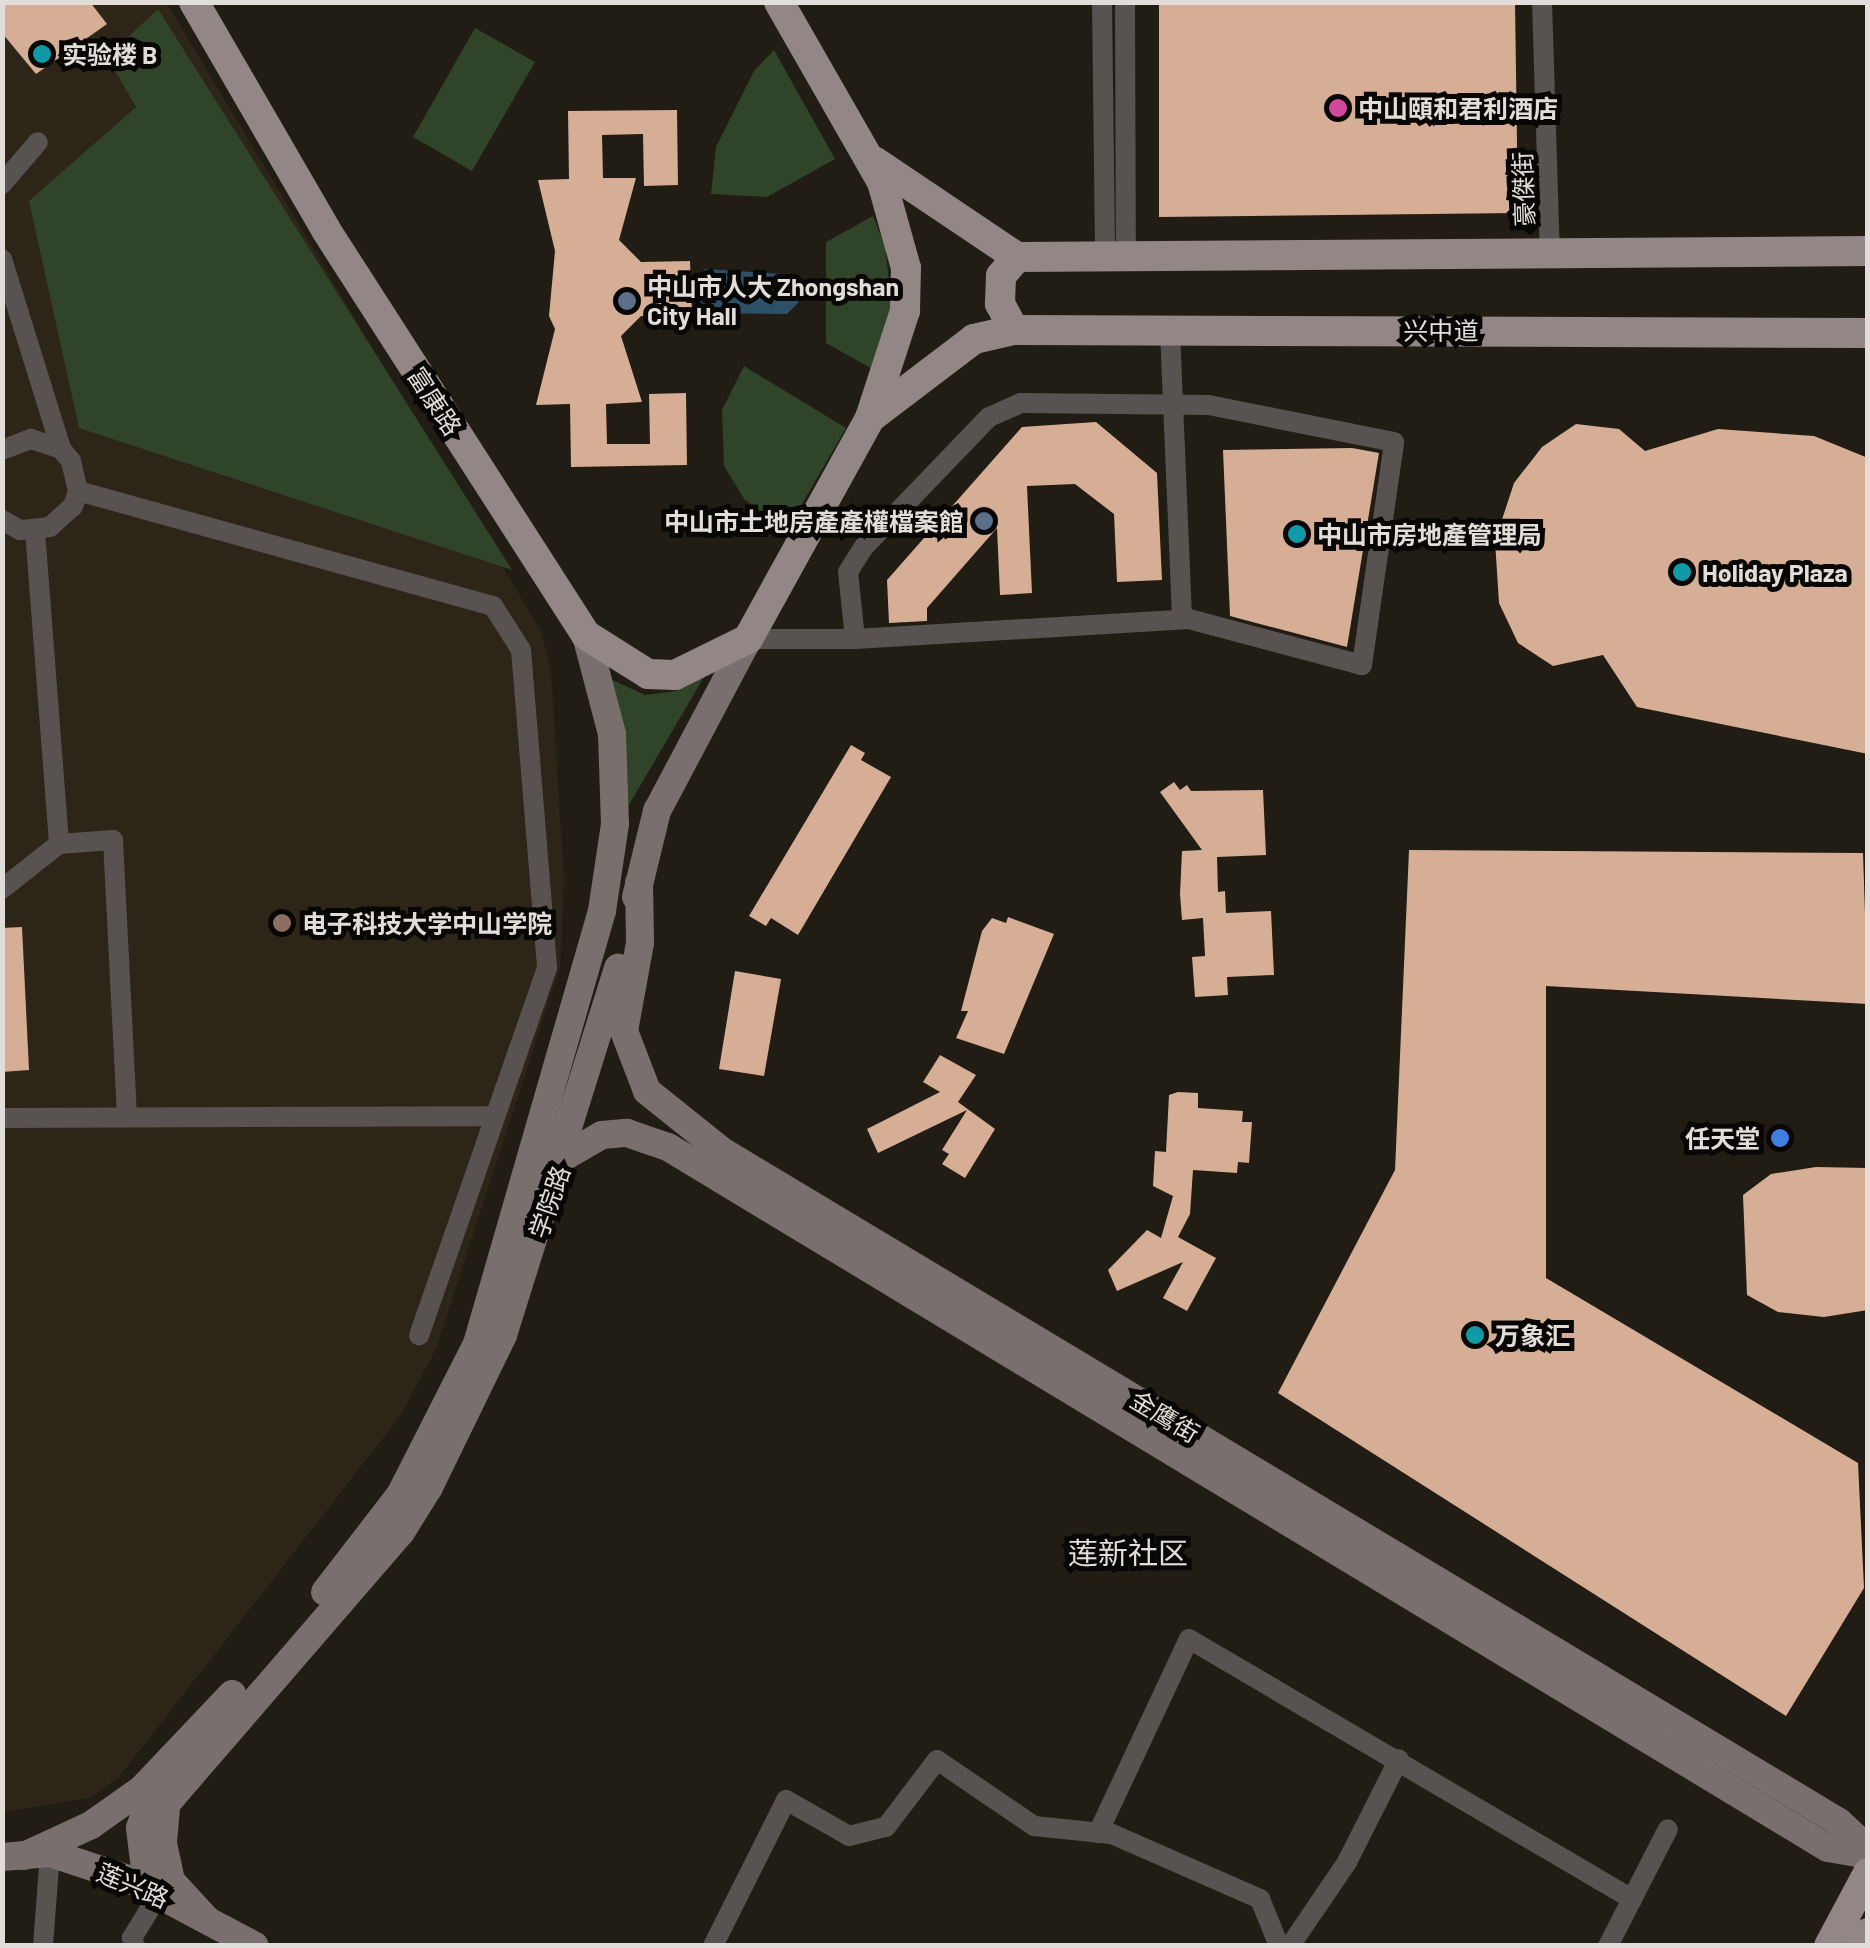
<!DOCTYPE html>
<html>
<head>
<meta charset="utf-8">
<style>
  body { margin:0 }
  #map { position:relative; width:1870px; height:1948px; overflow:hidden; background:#211c14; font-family:Barlow,"Noto Sans SC",sans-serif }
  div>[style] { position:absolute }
  .built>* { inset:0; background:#2d2518 }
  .green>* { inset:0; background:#304429 }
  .water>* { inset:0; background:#2d5069 }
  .building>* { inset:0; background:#d6ae95 }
  .street>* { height:20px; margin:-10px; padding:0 10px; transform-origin:10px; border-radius:10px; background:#585251 }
  .secondary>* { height:28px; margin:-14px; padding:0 14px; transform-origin:14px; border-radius:14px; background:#79706e }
  .primary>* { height:30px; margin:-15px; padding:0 15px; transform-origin:15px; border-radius:15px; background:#928784 }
  .dots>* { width:28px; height:28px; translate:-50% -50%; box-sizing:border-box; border:5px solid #090705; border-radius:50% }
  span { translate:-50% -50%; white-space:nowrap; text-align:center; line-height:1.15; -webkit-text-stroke:10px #090705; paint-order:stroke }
  .poi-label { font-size:25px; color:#e1ddd8; font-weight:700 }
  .left { translate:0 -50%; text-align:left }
  .right { translate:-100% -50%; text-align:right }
  .street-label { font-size:25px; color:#e1ddd8 }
  .quarter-label { font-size:30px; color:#e1ddd8 }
  .frame { position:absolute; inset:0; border:5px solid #e1ddd8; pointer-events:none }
</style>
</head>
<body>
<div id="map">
  <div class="built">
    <div style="clip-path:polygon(3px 3px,167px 3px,541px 631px,551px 671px,564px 880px,560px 967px,436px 1349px,401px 1415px,119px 1777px,90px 1798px,3px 1812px)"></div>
  </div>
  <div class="green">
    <div style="clip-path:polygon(158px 9px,512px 570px,79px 428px,29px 201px,136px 107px,107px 57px)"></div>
    <div style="clip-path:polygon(475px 28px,535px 62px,472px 171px,413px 137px)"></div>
    <div style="clip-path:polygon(774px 50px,835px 159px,767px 197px,711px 194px,716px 147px,754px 71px)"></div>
    <div style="clip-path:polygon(873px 216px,885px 246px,892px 306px,874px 370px,826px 343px,826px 242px)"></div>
    <div style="clip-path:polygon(744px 366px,846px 428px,787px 530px,745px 500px,724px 466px,722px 410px)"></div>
    <div style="clip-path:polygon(606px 677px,645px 695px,676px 691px,704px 677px,623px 815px,628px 780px)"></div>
  </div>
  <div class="water">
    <div style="clip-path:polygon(705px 269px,783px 274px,795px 283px,798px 303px,787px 314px,705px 313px,696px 288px)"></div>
  </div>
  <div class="building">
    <div style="clip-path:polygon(2px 2px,90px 2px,107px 24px,36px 74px,2px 33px)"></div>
    <div style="clip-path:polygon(1159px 2px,1515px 2px,1518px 213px,1159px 217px)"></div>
    <div style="clip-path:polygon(677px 110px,678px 185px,644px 186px,643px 134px,602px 135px,603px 178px,636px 178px,619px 240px,641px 262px,690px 261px,692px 315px,641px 316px,621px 336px,642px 402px,606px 404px,607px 444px,650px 444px,649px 394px,686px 393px,687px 465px,571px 467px,570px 404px,536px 405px,555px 329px,549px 316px,555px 251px,538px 180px,569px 179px,568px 111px)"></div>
    <div style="clip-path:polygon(1096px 422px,1157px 473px,1162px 580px,1117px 582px,1114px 514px,1075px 484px,1027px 486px,1032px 593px,1000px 595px,997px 528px,927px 608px,927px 621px,889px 623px,887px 580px,1022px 427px)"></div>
    <div style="clip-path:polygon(1576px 424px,1619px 429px,1645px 451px,1718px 429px,1814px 436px,1868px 458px,1868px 754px,1637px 707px,1603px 655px,1553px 666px,1518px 643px,1499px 603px,1495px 541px,1514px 483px,1542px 447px)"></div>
    <div style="clip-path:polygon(1352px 448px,1379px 453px,1347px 647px,1230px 616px,1223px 450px)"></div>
    <div style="clip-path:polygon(851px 745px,865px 753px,861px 760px,891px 777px,798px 935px,771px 918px,766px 926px,749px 916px)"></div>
    <div style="clip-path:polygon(1174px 782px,1180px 790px,1187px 785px,1191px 791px,1263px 790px,1266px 855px,1217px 857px,1218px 892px,1225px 891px,1226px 913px,1271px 911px,1274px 975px,1227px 977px,1228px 995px,1195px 997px,1192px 957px,1205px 956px,1203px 918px,1182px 920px,1180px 894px,1182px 851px,1202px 850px,1160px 792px)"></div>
    <div style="clip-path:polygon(1409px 850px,1863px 853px,1868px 1004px,1546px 986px,1546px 1278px,1858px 1463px,1864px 1588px,1786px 1716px,1278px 1393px,1395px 1170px)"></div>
    <div style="clip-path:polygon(1008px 917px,1054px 934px,1004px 1054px,956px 1038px,968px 1011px,961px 1011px,982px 931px,992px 918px,1006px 923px)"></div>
    <div style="clip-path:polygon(22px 927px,29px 1070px,2px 1072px,2px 928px)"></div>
    <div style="clip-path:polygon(735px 971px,781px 979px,764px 1076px,719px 1069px)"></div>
    <div style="clip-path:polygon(940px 1055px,976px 1075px,958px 1102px,995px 1129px,965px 1178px,942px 1164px,949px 1154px,942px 1150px,967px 1110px,878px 1153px,867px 1129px,940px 1092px,923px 1082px)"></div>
    <div style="clip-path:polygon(1178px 1092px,1198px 1093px,1198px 1108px,1243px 1111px,1242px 1122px,1252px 1122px,1249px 1163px,1238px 1162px,1237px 1173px,1193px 1170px,1190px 1214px,1178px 1237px,1216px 1258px,1187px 1311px,1163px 1298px,1183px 1262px,1117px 1291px,1108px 1270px,1147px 1230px,1161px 1238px,1173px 1196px,1153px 1186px,1155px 1151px,1166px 1152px,1169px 1095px)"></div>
    <div style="clip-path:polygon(1816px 1167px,1868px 1168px,1868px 1310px,1824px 1317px,1778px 1312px,1747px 1295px,1743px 1195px,1771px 1174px)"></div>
  </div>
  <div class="street">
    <div style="left:1102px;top:2px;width:253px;rotate:89.3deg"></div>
    <div style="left:1125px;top:2px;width:252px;rotate:89.8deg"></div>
    <div style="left:1542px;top:2px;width:253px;rotate:88.2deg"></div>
    <div style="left:2px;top:184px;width:55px;rotate:-49.4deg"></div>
    <div style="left:2px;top:259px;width:199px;rotate:72.7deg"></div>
    <div style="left:1170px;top:331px;width:288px;rotate:87.6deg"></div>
    <div style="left:2px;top:450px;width:31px;rotate:-21deg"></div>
    <div style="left:31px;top:439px;width:32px;rotate:18deg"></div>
    <div style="left:61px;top:449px;width:16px;rotate:50deg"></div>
    <div style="left:71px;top:461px;width:31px;rotate:77deg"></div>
    <div style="left:78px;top:491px;width:16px;rotate:108deg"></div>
    <div style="left:73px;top:506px;width:31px;rotate:138deg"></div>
    <div style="left:50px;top:527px;width:30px;rotate:174deg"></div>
    <div style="left:20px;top:530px;width:21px;rotate:-151deg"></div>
    <div style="left:78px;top:491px;width:431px;rotate:15.5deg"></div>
    <div style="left:493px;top:606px;width:52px;rotate:57.5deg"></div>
    <div style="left:521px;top:650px;width:319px;rotate:85.3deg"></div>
    <div style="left:547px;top:968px;width:389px;rotate:109.2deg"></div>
    <div style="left:35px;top:531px;width:314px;rotate:85.6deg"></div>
    <div style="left:748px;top:639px;width:107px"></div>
    <div style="left:855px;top:639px;width:335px;rotate:-3.4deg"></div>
    <div style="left:1189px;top:619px;width:179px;rotate:14.9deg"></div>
    <div style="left:1362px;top:665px;width:225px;rotate:-81.8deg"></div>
    <div style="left:1394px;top:442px;width:189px;rotate:-168.7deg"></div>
    <div style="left:1209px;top:405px;width:188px;rotate:-179.4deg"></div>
    <div style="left:1021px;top:403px;width:35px;rotate:156deg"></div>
    <div style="left:989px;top:417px;width:182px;rotate:133.9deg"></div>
    <div style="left:863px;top:548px;width:28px;rotate:122deg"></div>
    <div style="left:848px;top:572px;width:67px;rotate:84deg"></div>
    <div style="left:2px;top:889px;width:73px;rotate:-38.3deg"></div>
    <div style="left:59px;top:844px;width:54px;rotate:-4.2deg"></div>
    <div style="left:113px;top:840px;width:276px;rotate:87.1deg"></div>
    <div style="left:2px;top:1118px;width:493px;rotate:-0.2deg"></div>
    <div style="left:1098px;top:1833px;width:214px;rotate:-64.9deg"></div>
    <div style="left:1189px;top:1639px;width:514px;rotate:30.41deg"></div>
    <div style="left:43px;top:1946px;width:93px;rotate:-85.7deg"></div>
    <div style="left:135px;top:1946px;width:9px;rotate:-111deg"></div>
    <div style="left:132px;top:1938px;width:52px;rotate:-58.5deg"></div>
    <div style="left:713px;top:1946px;width:163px;rotate:-63.4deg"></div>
    <div style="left:786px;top:1800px;width:73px;rotate:29.7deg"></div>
    <div style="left:849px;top:1836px;width:38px;rotate:-14deg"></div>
    <div style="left:886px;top:1827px;width:84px;rotate:-52.7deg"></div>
    <div style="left:937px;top:1760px;width:117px;rotate:34.2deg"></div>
    <div style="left:1034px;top:1826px;width:78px;rotate:5.9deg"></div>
    <div style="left:1112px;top:1834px;width:162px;rotate:23.7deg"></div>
    <div style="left:1260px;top:1899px;width:51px;rotate:68deg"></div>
    <div style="left:1290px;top:1946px;width:102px;rotate:-55.8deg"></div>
    <div style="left:1347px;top:1862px;width:115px;rotate:-63.2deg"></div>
    <div style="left:1608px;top:1946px;width:131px;rotate:-62.9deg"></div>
  </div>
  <div class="secondary">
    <div style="left:639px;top:883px;width:60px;rotate:89deg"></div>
    <div style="left:640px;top:943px;width:89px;rotate:100.3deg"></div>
    <div style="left:624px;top:1031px;width:64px;rotate:69deg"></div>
    <div style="left:647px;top:1091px;width:96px;rotate:38.7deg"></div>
    <div style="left:722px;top:1151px;width:1303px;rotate:30.99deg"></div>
    <div style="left:1839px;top:1822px;width:40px;rotate:43deg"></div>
    <div style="left:636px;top:897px;width:89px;rotate:-76.3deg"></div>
    <div style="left:657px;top:811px;width:195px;rotate:-62.1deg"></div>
    <div style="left:564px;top:1157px;width:44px;rotate:-30.1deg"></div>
    <div style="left:602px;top:1135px;width:25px;rotate:-5deg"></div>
    <div style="left:627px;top:1133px;width:43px;rotate:18.9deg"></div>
    <div style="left:668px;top:1147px;width:1355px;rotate:31.15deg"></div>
    <div style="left:1828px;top:1848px;width:41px;rotate:9.9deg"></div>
    <div style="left:325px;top:1592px;width:123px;rotate:-52.3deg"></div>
    <div style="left:400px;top:1495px;width:169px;rotate:-63deg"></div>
    <div style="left:477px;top:1344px;width:451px;rotate:-73.9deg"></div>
    <div style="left:602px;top:911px;width:88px;rotate:-81.5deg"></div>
    <div style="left:615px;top:824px;width:90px;rotate:-91.9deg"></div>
    <div style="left:612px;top:734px;width:102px;rotate:-104.7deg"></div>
    <div style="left:158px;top:1778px;width:53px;rotate:109.8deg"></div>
    <div style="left:140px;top:1828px;width:39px;rotate:83deg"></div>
    <div style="left:145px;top:1867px;width:30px;rotate:63deg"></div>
    <div style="left:24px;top:1856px;width:74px;rotate:-24.8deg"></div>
    <div style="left:91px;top:1825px;width:62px;rotate:-35.2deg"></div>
    <div style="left:142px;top:1789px;width:131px;rotate:-46.5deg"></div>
    <div style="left:2px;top:1857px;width:48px;rotate:-4.8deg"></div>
    <div style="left:50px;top:1853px;width:85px;rotate:18.4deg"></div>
    <div style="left:131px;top:1880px;width:140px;rotate:28deg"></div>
    <div style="left:207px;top:1920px;width:53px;rotate:-132.7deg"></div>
    <div style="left:171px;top:1881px;width:40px;rotate:-102deg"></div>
    <div style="left:163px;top:1842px;width:38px;rotate:-85deg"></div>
    <div style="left:166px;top:1804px;width:359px;rotate:-49.2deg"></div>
    <div style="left:401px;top:1532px;width:53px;rotate:-58.1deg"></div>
    <div style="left:429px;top:1487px;width:169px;rotate:-64deg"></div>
    <div style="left:503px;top:1335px;width:385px;rotate:-72.6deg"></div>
  </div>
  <div class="primary">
    <div style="left:194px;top:2px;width:263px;rotate:59.9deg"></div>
    <div style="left:326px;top:230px;width:481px;rotate:57.3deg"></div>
    <div style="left:586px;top:635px;width:73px;rotate:32.2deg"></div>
    <div style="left:648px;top:674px;width:27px;rotate:2deg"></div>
    <div style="left:675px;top:675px;width:81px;rotate:-26.3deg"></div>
    <div style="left:748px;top:639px;width:252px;rotate:-61.1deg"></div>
    <div style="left:870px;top:418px;width:113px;rotate:-71.9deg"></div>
    <div style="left:905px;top:311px;width:43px;rotate:-88.7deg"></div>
    <div style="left:906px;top:268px;width:89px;rotate:-105.6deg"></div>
    <div style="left:882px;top:182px;width:207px;rotate:-119.8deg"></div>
    <div style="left:874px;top:161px;width:172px;rotate:33.9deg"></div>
    <div style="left:1017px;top:257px;width:851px;rotate:-0.4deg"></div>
    <div style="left:1014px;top:330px;width:30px;rotate:-118deg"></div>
    <div style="left:1000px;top:304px;width:28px;rotate:-88deg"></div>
    <div style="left:1001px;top:276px;width:25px;rotate:-50deg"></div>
    <div style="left:870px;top:418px;width:131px;rotate:-37.2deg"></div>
    <div style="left:974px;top:339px;width:41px;rotate:-12.7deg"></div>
    <div style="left:1014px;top:330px;width:854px;rotate:0.2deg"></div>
    <div style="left:1829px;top:1946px;width:83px;rotate:-61.9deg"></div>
    <div style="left:1861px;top:1946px;width:15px;rotate:-62deg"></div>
  </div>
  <div class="dots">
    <div style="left:42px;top:54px;background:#0f9aa8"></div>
    <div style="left:1338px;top:108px;background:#d1479c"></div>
    <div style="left:627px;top:301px;background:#5c6f8a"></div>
    <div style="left:984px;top:521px;background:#5c6f8a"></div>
    <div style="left:1297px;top:534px;background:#0f9aa8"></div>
    <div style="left:1682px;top:572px;background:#0f9aa8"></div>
    <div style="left:282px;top:923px;background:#8d6e63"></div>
    <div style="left:1780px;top:1138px;background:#3f7fe0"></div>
    <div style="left:1475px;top:1335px;background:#0f9aa8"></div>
  </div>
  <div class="poi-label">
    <span class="left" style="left:62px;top:54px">实验楼 B</span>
    <span class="left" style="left:1358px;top:108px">中山頤和君利酒店</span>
    <span class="left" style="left:647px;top:301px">中山市人大 Zhongshan<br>City Hall</span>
    <span class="right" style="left:964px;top:521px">中山市土地房產產權檔案館</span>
    <span class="left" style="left:1317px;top:534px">中山市房地產管理局</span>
    <span class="left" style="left:1702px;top:572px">Holiday Plaza</span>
    <span class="left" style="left:302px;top:923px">电子科技大学中山学院</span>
    <span class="right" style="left:1760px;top:1138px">任天堂</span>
    <span class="left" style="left:1495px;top:1335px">万象汇</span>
  </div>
  <div class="street-label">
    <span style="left:1523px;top:189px;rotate:-92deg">豪傑街</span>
    <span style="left:1441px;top:330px">兴中道</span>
    <span style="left:435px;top:401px;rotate:57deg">富康路</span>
    <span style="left:549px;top:1202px;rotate:-71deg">学院路</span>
    <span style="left:1165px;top:1416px;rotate:31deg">金鹰街</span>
    <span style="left:133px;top:1885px;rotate:23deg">莲兴路</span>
  </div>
  <div class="quarter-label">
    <span style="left:1128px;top:1552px">莲新社区</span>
  </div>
  <div class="frame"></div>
</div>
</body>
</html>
